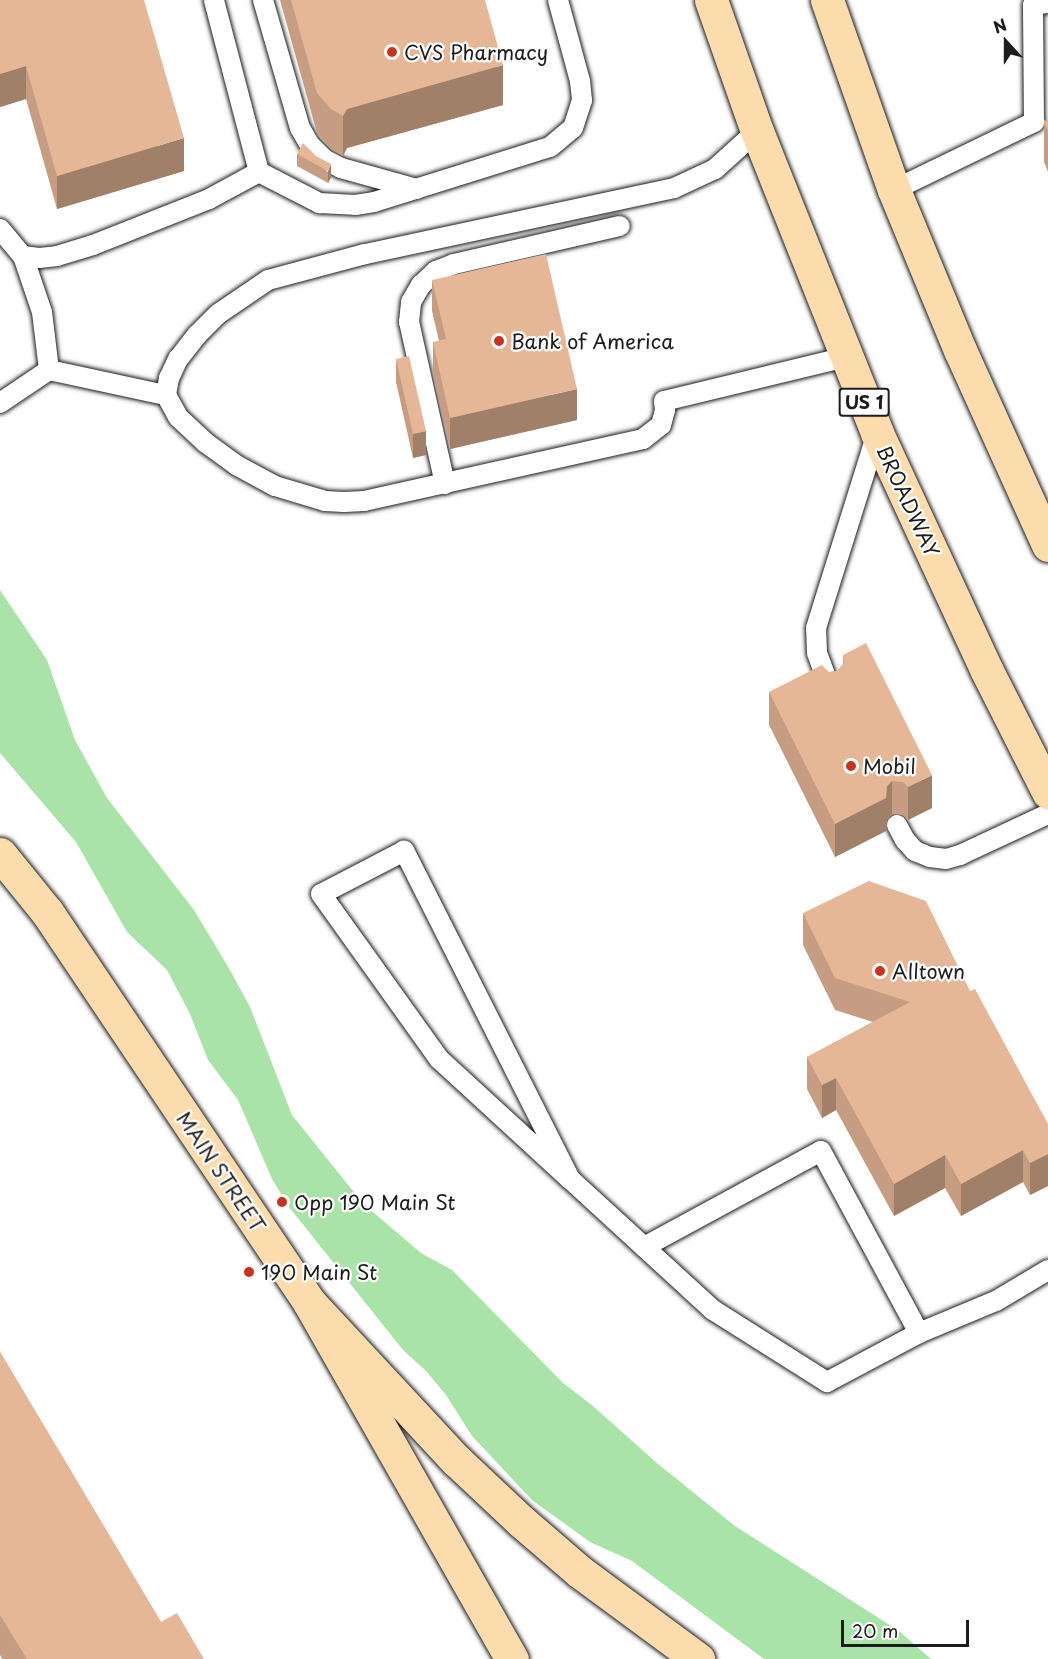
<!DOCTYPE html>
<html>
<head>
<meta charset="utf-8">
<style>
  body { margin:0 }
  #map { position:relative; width:1048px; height:1659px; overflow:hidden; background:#fff; font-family:"Playpen Sans",sans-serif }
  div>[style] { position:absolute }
  .green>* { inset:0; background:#aae3a7 }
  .roads { filter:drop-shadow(0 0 2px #1c1c1c) drop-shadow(0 0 2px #1c1c1c) }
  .lane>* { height:20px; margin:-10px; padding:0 10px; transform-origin:10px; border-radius:10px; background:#fff }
  .primary>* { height:33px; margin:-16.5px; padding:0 16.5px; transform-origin:16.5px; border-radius:16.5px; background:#fcdcac }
  .highway>* { height:33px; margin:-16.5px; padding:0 16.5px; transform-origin:16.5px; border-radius:16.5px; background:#fcdcac }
  .wall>* { inset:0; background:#c69d82 }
  .shaded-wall>* { inset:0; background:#a1806a }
  .building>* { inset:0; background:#e6b797 }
  .dots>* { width:16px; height:16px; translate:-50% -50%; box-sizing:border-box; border:3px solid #fff; border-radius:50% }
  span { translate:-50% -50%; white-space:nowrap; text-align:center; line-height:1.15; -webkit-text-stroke:4.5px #fff; paint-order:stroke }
  .shield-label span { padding:2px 4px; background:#fff; border:2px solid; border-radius:4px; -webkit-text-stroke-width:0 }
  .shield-label { font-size:18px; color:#1c1c1c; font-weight:700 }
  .poi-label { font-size:20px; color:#1c1c1c }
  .left { translate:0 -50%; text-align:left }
  .street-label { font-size:20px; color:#1c1c1c }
  .north { position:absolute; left:976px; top:12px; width:60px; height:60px; -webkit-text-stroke:4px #fff; paint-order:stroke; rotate:339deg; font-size:16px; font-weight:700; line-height:24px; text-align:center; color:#1c1c1c }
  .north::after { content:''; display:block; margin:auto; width:21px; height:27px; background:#1c1c1c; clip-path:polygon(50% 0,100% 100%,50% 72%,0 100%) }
  .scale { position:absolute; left:841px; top:1620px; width:128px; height:27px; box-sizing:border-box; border:3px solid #1c1c1c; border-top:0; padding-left:8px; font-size:18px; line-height:21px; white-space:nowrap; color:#1c1c1c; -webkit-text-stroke:4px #fff; paint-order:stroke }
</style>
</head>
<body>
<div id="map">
  <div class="green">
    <div style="clip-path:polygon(0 590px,47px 660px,75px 740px,107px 798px,194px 910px,230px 970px,250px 1007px,292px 1115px,353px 1191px,374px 1213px,421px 1253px,452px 1270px,563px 1383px,593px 1406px,658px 1464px,735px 1526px,899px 1631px,931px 1659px,764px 1659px,632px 1561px,590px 1542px,532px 1500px,472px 1436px,446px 1395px,426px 1371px,403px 1350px,289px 1207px,272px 1179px,238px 1100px,208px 1060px,190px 1014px,167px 970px,127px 932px,76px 842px,0 753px)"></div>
  </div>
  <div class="roads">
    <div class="lane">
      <div style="left:263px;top:0;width:133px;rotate:73.9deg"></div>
      <div style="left:300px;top:128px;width:20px;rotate:60deg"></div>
      <div style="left:310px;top:145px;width:20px;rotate:45deg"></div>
      <div style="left:324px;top:159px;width:19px;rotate:28deg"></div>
      <div style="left:341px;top:168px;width:78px;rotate:15.6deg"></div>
      <div style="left:757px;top:131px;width:57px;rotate:137.9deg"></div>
      <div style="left:715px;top:169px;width:45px;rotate:155.1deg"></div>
      <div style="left:674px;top:188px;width:316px;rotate:167.9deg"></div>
      <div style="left:365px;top:254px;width:100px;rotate:165deg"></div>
      <div style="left:268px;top:280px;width:60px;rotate:145.8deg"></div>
      <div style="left:218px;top:314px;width:30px;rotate:135deg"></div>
      <div style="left:197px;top:335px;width:31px;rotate:128deg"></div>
      <div style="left:178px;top:359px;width:21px;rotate:115deg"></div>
      <div style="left:169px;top:378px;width:17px;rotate:100deg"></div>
      <div style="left:166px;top:395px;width:25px;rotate:61deg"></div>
      <div style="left:178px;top:417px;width:38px;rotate:43deg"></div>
      <div style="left:206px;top:443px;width:37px;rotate:36deg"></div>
      <div style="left:236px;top:465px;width:44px;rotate:28.3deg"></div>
      <div style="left:275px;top:486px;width:52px;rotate:16.7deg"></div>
      <div style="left:325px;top:501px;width:19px;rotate:3deg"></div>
      <div style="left:344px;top:502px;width:20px;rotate:-3deg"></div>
      <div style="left:364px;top:501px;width:286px;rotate:-12.5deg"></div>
      <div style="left:643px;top:439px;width:23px;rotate:-38deg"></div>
      <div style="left:661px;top:425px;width:16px;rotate:-75deg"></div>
      <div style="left:665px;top:410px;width:9px;rotate:-96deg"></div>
      <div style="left:664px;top:401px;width:187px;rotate:-13.6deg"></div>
      <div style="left:259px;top:172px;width:68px;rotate:27.3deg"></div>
      <div style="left:319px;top:203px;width:36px;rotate:3deg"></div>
      <div style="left:355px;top:205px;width:19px;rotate:-9deg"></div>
      <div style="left:374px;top:202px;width:184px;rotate:-17.4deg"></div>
      <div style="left:550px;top:147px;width:30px;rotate:-40deg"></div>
      <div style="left:573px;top:128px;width:29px;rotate:-72deg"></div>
      <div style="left:582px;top:100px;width:19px;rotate:-96deg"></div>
      <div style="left:580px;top:81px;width:84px;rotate:-105.2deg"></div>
      <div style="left:894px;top:190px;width:156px;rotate:-25.9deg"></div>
      <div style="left:1034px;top:122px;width:117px;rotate:-90.5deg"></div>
      <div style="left:1033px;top:5px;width:15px;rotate:-8deg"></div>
      <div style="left:0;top:229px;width:35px;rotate:50deg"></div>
      <div style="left:23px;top:256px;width:59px;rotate:71.3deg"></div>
      <div style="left:42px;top:312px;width:58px;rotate:83.1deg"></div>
      <div style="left:49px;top:370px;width:120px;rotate:12.1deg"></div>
      <div style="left:23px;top:256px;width:16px;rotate:7deg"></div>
      <div style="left:39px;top:258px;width:18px;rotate:-6deg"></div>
      <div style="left:57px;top:256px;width:38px;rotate:-17deg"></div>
      <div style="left:93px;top:245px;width:125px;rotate:-21.6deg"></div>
      <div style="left:209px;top:199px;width:57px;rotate:-28.4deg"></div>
      <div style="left:259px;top:172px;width:178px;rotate:-104.7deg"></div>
      <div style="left:0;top:403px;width:59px;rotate:-34deg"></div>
      <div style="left:445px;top:484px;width:166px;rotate:-102.5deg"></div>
      <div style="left:409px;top:322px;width:20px;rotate:-84deg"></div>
      <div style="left:411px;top:302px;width:20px;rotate:-60deg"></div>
      <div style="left:421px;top:285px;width:21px;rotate:-43deg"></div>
      <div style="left:436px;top:271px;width:19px;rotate:-21deg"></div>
      <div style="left:454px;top:264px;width:170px;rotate:-12.9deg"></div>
      <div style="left:831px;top:691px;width:40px;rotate:-110.2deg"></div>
      <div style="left:817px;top:653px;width:25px;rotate:-92deg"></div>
      <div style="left:816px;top:628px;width:204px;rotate:-72.6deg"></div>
      <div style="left:897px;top:825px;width:17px;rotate:62deg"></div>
      <div style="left:905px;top:840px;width:15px;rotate:48deg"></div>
      <div style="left:915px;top:851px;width:16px;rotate:22deg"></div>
      <div style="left:930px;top:857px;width:16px;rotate:7deg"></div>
      <div style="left:946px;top:859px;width:15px;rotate:-16deg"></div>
      <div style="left:960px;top:855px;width:97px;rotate:-25deg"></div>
      <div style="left:570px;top:1179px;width:368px;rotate:-116.8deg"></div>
      <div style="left:404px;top:851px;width:93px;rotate:152.6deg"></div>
      <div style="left:321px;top:894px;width:203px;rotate:54.4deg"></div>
      <div style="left:439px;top:1059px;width:178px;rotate:42.5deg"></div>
      <div style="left:570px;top:1179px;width:194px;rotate:42.5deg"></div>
      <div style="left:713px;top:1310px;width:135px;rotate:32.3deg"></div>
      <div style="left:827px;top:1382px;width:104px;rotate:-28deg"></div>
      <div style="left:919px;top:1333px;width:83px;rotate:-22.6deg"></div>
      <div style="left:996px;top:1301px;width:61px;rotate:-30.8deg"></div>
      <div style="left:644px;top:1247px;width:201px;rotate:-28.5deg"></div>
      <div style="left:821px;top:1151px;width:207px;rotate:61.7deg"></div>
    </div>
    <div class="primary">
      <div style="left:0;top:854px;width:75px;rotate:51deg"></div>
      <div style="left:47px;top:912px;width:470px;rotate:56.1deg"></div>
      <div style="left:309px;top:1302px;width:411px;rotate:60.4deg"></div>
    </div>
    <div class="highway">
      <div style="left:711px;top:0;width:139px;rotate:70.7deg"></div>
      <div style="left:757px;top:131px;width:325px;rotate:68.3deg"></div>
      <div style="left:877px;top:433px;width:262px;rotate:65.2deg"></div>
      <div style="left:987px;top:671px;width:136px;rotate:63.2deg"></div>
      <div style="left:827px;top:0;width:201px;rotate:70.6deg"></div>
      <div style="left:894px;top:190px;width:173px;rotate:67.6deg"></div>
      <div style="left:960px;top:350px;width:214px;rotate:65.7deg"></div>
      <div style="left:309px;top:1302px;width:217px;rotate:47.1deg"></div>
      <div style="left:457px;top:1461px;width:89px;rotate:43.2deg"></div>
      <div style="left:522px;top:1522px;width:77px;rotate:40.8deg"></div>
      <div style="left:580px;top:1572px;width:147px;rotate:36.4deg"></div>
    </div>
  </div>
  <div class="wall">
    <div style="clip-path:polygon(0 0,184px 171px,57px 209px,26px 99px,0 107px)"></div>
    <div style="clip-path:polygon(280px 0,485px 0,503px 105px,347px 148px,343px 156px,331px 149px,317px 133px)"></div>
    <div style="clip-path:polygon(1048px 120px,1048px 172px,1044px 162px,1044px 121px)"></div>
    <div style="clip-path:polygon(297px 154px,316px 156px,331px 177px,328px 183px,297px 166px)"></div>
    <div style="clip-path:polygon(432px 280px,577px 420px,450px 449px,433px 373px,433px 342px,439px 341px,432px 311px)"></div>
    <div style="clip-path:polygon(396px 359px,426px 455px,413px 458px,396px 382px)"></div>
    <div style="clip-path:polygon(843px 655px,932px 808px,908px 820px,903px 815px,892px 814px,887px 819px,886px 831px,835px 857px,769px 725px,769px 692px,829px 672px,837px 671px,843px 664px)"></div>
    <div style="clip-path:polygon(803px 913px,970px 991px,1048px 1124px,1048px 1186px,1030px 1195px,1023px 1182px,961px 1216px,945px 1188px,894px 1216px,836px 1110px,822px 1118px,807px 1089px,807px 1057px,873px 1022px,835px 1010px,803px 945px)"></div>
    <div style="clip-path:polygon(0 1352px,161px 1622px,204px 1659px,2px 1659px,0 1655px)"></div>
  </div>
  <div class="shaded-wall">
    <div style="clip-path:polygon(503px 65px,503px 105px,347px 148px,343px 156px,343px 116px,347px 109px)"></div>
    <div style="clip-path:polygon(26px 66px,26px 99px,0 107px,0 74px)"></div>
    <div style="clip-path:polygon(184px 138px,184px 171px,57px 209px,57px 176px)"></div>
    <div style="clip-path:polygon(331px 164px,331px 177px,328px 183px,328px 171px)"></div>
    <div style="clip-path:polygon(577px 389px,577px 420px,450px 449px,450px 418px)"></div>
    <div style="clip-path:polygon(426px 431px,426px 455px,413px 458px,413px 434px)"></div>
    <div style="clip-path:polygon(932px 775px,932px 808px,908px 820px,908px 787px)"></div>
    <div style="clip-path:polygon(892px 781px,892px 814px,887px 819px,886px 831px,835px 857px,835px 824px,887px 786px)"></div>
    <div style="clip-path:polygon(836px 1078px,836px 1110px,822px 1118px,822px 1085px)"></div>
    <div style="clip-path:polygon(1023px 1150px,1023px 1182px,961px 1216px,961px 1184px)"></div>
    <div style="clip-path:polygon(1048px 1154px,1048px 1186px,1030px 1195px,1030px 1163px)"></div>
    <div style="clip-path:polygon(945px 1155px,945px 1188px,894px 1216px,894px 1184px)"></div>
  </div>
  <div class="building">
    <div style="clip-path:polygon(0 0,144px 0,184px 138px,57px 176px,26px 66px,0 74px)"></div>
    <div style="clip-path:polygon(291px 0,485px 0,503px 65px,347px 109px,343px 116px,331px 109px,317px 93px)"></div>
    <div style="clip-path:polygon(1048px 120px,1048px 131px,1044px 121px)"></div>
    <div style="clip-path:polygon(303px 143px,316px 156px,331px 164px,328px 171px,297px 154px)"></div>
    <div style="clip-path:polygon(546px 254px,577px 389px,450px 418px,433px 342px,446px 339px,432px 280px)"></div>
    <div style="clip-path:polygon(409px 356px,426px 431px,413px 434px,396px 359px)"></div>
    <div style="clip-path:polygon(866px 643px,932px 775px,908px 787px,903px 782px,892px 781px,887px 786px,886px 798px,835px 824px,769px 692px,822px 665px,829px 672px,837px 671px,844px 663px,843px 655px)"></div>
    <div style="clip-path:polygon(869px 881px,926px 901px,970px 991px,975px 989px,1048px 1124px,1048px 1154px,1030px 1163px,1023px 1150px,961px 1184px,945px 1155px,894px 1184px,836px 1078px,822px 1085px,807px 1057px,910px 1002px,835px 978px,803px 913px)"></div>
    <div style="clip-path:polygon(0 1352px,161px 1622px,177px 1613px,204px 1659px,27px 1659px,0 1615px)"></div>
  </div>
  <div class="dots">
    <div style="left:392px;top:52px;background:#c8321e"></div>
    <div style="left:499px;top:341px;background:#c8321e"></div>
    <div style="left:851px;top:766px;background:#c8321e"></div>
    <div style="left:880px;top:971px;background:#c8321e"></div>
    <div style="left:282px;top:1202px;background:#c8321e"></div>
    <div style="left:249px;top:1272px;background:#c8321e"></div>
  </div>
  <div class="shield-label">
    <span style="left:864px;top:402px">US 1</span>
  </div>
  <div class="poi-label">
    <span class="left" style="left:404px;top:52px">CVS Pharmacy</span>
    <span class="left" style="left:511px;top:341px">Bank of America</span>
    <span class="left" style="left:863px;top:766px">Mobil</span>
    <span class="left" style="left:892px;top:971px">Alltown</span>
    <span class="left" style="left:294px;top:1202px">Opp 190 Main St</span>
    <span class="left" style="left:261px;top:1272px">190 Main St</span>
  </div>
  <div class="street-label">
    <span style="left:908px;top:501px;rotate:65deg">BROADWAY</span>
    <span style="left:221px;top:1172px;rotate:56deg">MAIN STREET</span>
  </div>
  <div class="north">N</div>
  <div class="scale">20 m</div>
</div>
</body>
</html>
